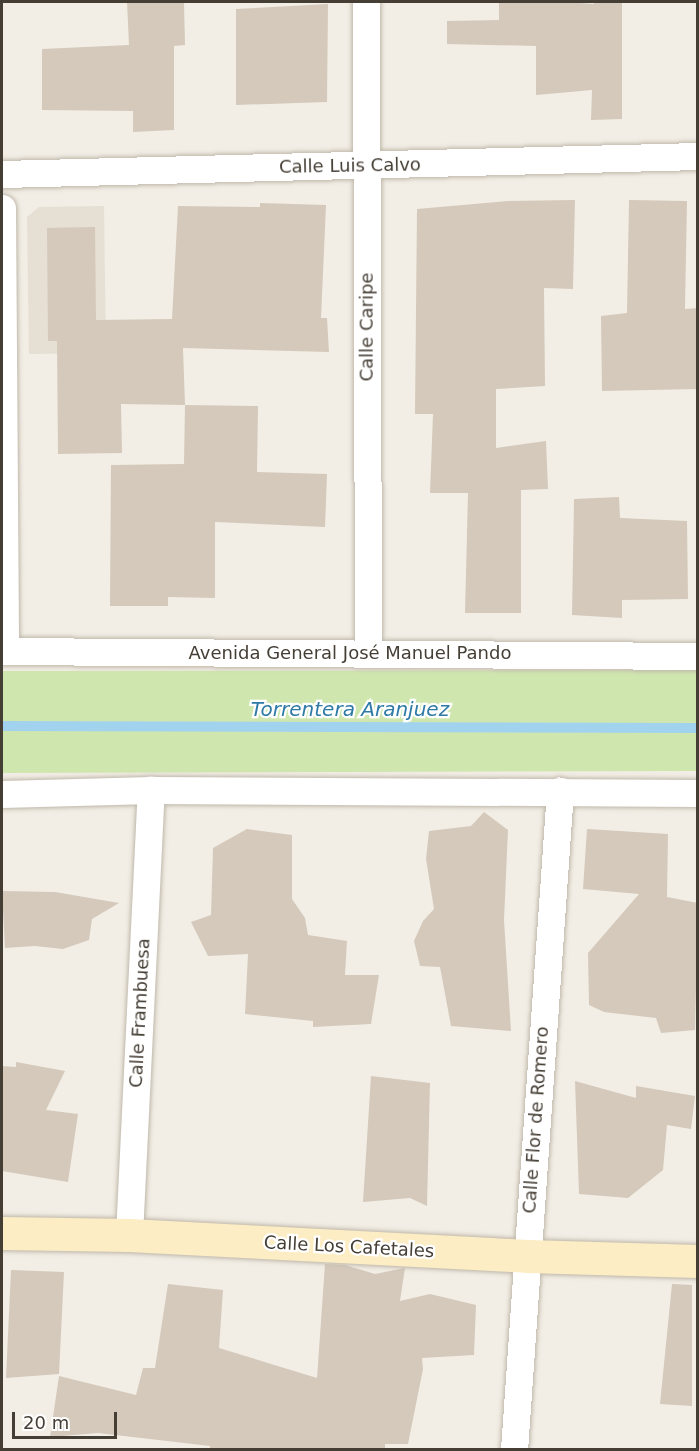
<!DOCTYPE html>
<html>
<head>
<meta charset="utf-8">
<style>
  body { margin:0 }
  #map { position:relative; width:699px; height:1451px; overflow:hidden; background:#f2eee5; font-family:"DejaVu Sans",sans-serif }
  div>[style] { position:absolute }
  .residential>* { inset:0; background:#e6dfd4 }
  .green>* { inset:0; background:#d0e6af }
  .stream>* { height:10px; margin:-5px; padding:0 5px; transform-origin:5px; border-radius:5px; background:#a2d3ee }
  .building>* { inset:0; background:#d4c9bb }
  .roads { filter:drop-shadow(0 0 2px #c0b8ab) drop-shadow(0 0 2px #c0b8ab) }
  .minor>* { height:27px; margin:-13.5px; padding:0 13.5px; transform-origin:13.5px; border-radius:13.5px; background:#fff }
  .secondary>* { height:33px; margin:-16.5px; padding:0 16.5px; transform-origin:16.5px; border-radius:16.5px; background:#fdedc4 }
  span { translate:-50% -50%; white-space:nowrap; text-align:center; line-height:1.15; -webkit-text-stroke:4.5px #fff; paint-order:stroke }
  .street-label { font-size:18px; color:#453e35 }
  .water-label { font-size:20px; color:#2f7aa6; font-style:italic }
  .frame { position:absolute; inset:0; border:3px solid #453e35; pointer-events:none }
  .scale { position:absolute; left:12px; top:1412px; width:105px; height:27px; box-sizing:border-box; border:3px solid #453e35; border-top:0; padding-left:8px; font-size:18px; line-height:21px; white-space:nowrap; color:#453e35; -webkit-text-stroke:4px #fff; paint-order:stroke }
</style>
</head>
<body>
<div id="map">
  <div class="residential">
    <div style="clip-path:polygon(104px 206px,106px 353px,29px 354px,27px 217px,39px 207px)"></div>
  </div>
  <div class="green">
    <div style="clip-path:polygon(697px 670px,697px 771px,2px 773px,2px 671px)"></div>
  </div>
  <div class="stream">
    <div style="left:2px;top:726px;width:696px;rotate:0.16deg"></div>
  </div>
  <div class="building">
    <div style="clip-path:polygon(127px 2px,184px 2px,185px 45px,174px 46px,174px 130px,133px 132px,133px 111px,42px 110px,42px 49px,129px 45px)"></div>
    <div style="clip-path:polygon(499px 2px,566px 2px,594px 4px,594px 2px,622px 2px,622px 119px,591px 120px,592px 90px,536px 95px,536px 46px,447px 44px,447px 21px,499px 20px)"></div>
    <div style="clip-path:polygon(328px 4px,327px 102px,236px 105px,236px 9px)"></div>
    <div style="clip-path:polygon(575px 200px,573px 289px,544px 288px,545px 386px,496px 389px,496px 448px,546px 441px,548px 489px,521px 490px,521px 613px,465px 613px,468px 493px,430px 493px,433px 414px,415px 414px,417px 209px,508px 201px)"></div>
    <div style="clip-path:polygon(629px 200px,687px 201px,685px 309px,698px 308px,698px 389px,602px 391px,601px 316px,627px 313px)"></div>
    <div style="clip-path:polygon(260px 203px,326px 205px,321px 318px,327px 318px,329px 352px,183px 348px,185px 405px,121px 404px,122px 453px,58px 454px,57px 341px,48px 341px,47px 228px,95px 227px,96px 320px,172px 319px,178px 206px,260px 207px)"></div>
    <div style="clip-path:polygon(185px 405px,258px 406px,257px 472px,327px 474px,325px 527px,215px 522px,215px 598px,168px 597px,168px 606px,110px 606px,111px 465px,184px 464px)"></div>
    <div style="clip-path:polygon(619px 497px,620px 518px,687px 521px,688px 599px,622px 600px,622px 618px,572px 615px,574px 499px)"></div>
    <div style="clip-path:polygon(484px 812px,508px 830px,504px 920px,511px 1031px,451px 1026px,440px 967px,420px 966px,414px 941px,423px 921px,434px 909px,426px 859px,429px 831px,471px 826px)"></div>
    <div style="clip-path:polygon(247px 829px,292px 835px,292px 899px,305px 918px,308px 935px,347px 941px,345px 975px,379px 975px,371px 1024px,313px 1027px,313px 1021px,245px 1014px,248px 954px,208px 956px,191px 922px,211px 915px,213px 848px)"></div>
    <div style="clip-path:polygon(587px 829px,668px 834px,667px 897px,698px 903px,695px 1030px,661px 1033px,656px 1018px,604px 1012px,589px 1005px,588px 953px,639px 894px,583px 889px)"></div>
    <div style="clip-path:polygon(2px 891px,55px 892px,119px 903px,92px 919px,89px 940px,63px 949px,35px 946px,5px 948px)"></div>
    <div style="clip-path:polygon(16px 1062px,65px 1071px,46px 1110px,78px 1114px,68px 1182px,2px 1171px,2px 1066px,16px 1067px)"></div>
    <div style="clip-path:polygon(371px 1076px,430px 1083px,427px 1206px,410px 1198px,363px 1202px)"></div>
    <div style="clip-path:polygon(575px 1081px,636px 1098px,636px 1086px,695px 1096px,691px 1129px,667px 1125px,663px 1170px,628px 1198px,579px 1194px)"></div>
    <div style="clip-path:polygon(325px 1264px,345px 1265px,375px 1274px,405px 1268px,400px 1301px,430px 1294px,476px 1305px,474px 1355px,422px 1358px,423px 1369px,408px 1444px,385px 1444px,385px 1449px,210px 1449px,210px 1446px,98px 1433px,50px 1437px,59px 1376px,136px 1395px,143px 1368px,155px 1368px,168px 1284px,223px 1290px,219px 1348px,317px 1378px)"></div>
    <div style="clip-path:polygon(11px 1270px,64px 1272px,59px 1374px,6px 1378px)"></div>
    <div style="clip-path:polygon(672px 1284px,692px 1285px,692px 1406px,660px 1404px)"></div>
  </div>
  <div class="roads">
    <div class="minor">
      <div style="left:366px;top:2px;width:651px;rotate:89.82deg"></div>
      <div style="left:2px;top:174px;width:696px;rotate:-1.48deg"></div>
      <div style="left:2px;top:208px;width:443px;rotate:89.6deg"></div>
      <div style="left:2px;top:651px;width:696px;rotate:0.41deg"></div>
      <div style="left:2px;top:794px;width:149px;rotate:-1.5deg"></div>
      <div style="left:151px;top:790px;width:547px;rotate:0.31deg"></div>
      <div style="left:129px;top:1235px;width:446px;rotate:-87.2deg"></div>
      <div style="left:514px;top:1450px;width:661px;rotate:-86.01deg"></div>
    </div>
    <div class="secondary">
      <div style="left:2px;top:1233px;width:127px;rotate:0.9deg"></div>
      <div style="left:129px;top:1235px;width:399px;rotate:3deg"></div>
      <div style="left:527px;top:1256px;width:171px;rotate:1.7deg"></div>
    </div>
  </div>
  <div class="street-label">
    <span style="left:350px;top:166px;rotate:-1deg">Calle Luis Calvo</span>
    <span style="left:367px;top:327px;rotate:-90deg">Calle Caripe</span>
    <span style="left:350px;top:653px">Avenida General José Manuel Pando</span>
    <span style="left:140px;top:1013px;rotate:-87deg">Calle Frambuesa</span>
    <span style="left:536px;top:1120px;rotate:-86deg">Calle Flor de Romero</span>
    <span style="left:349px;top:1247px;rotate:3deg">Calle Los Cafetales</span>
  </div>
  <div class="water-label">
    <span style="left:350px;top:709px">Torrentera Aranjuez</span>
  </div>
  <div class="frame"></div>
  <div class="scale">20 m</div>
</div>
</body>
</html>
